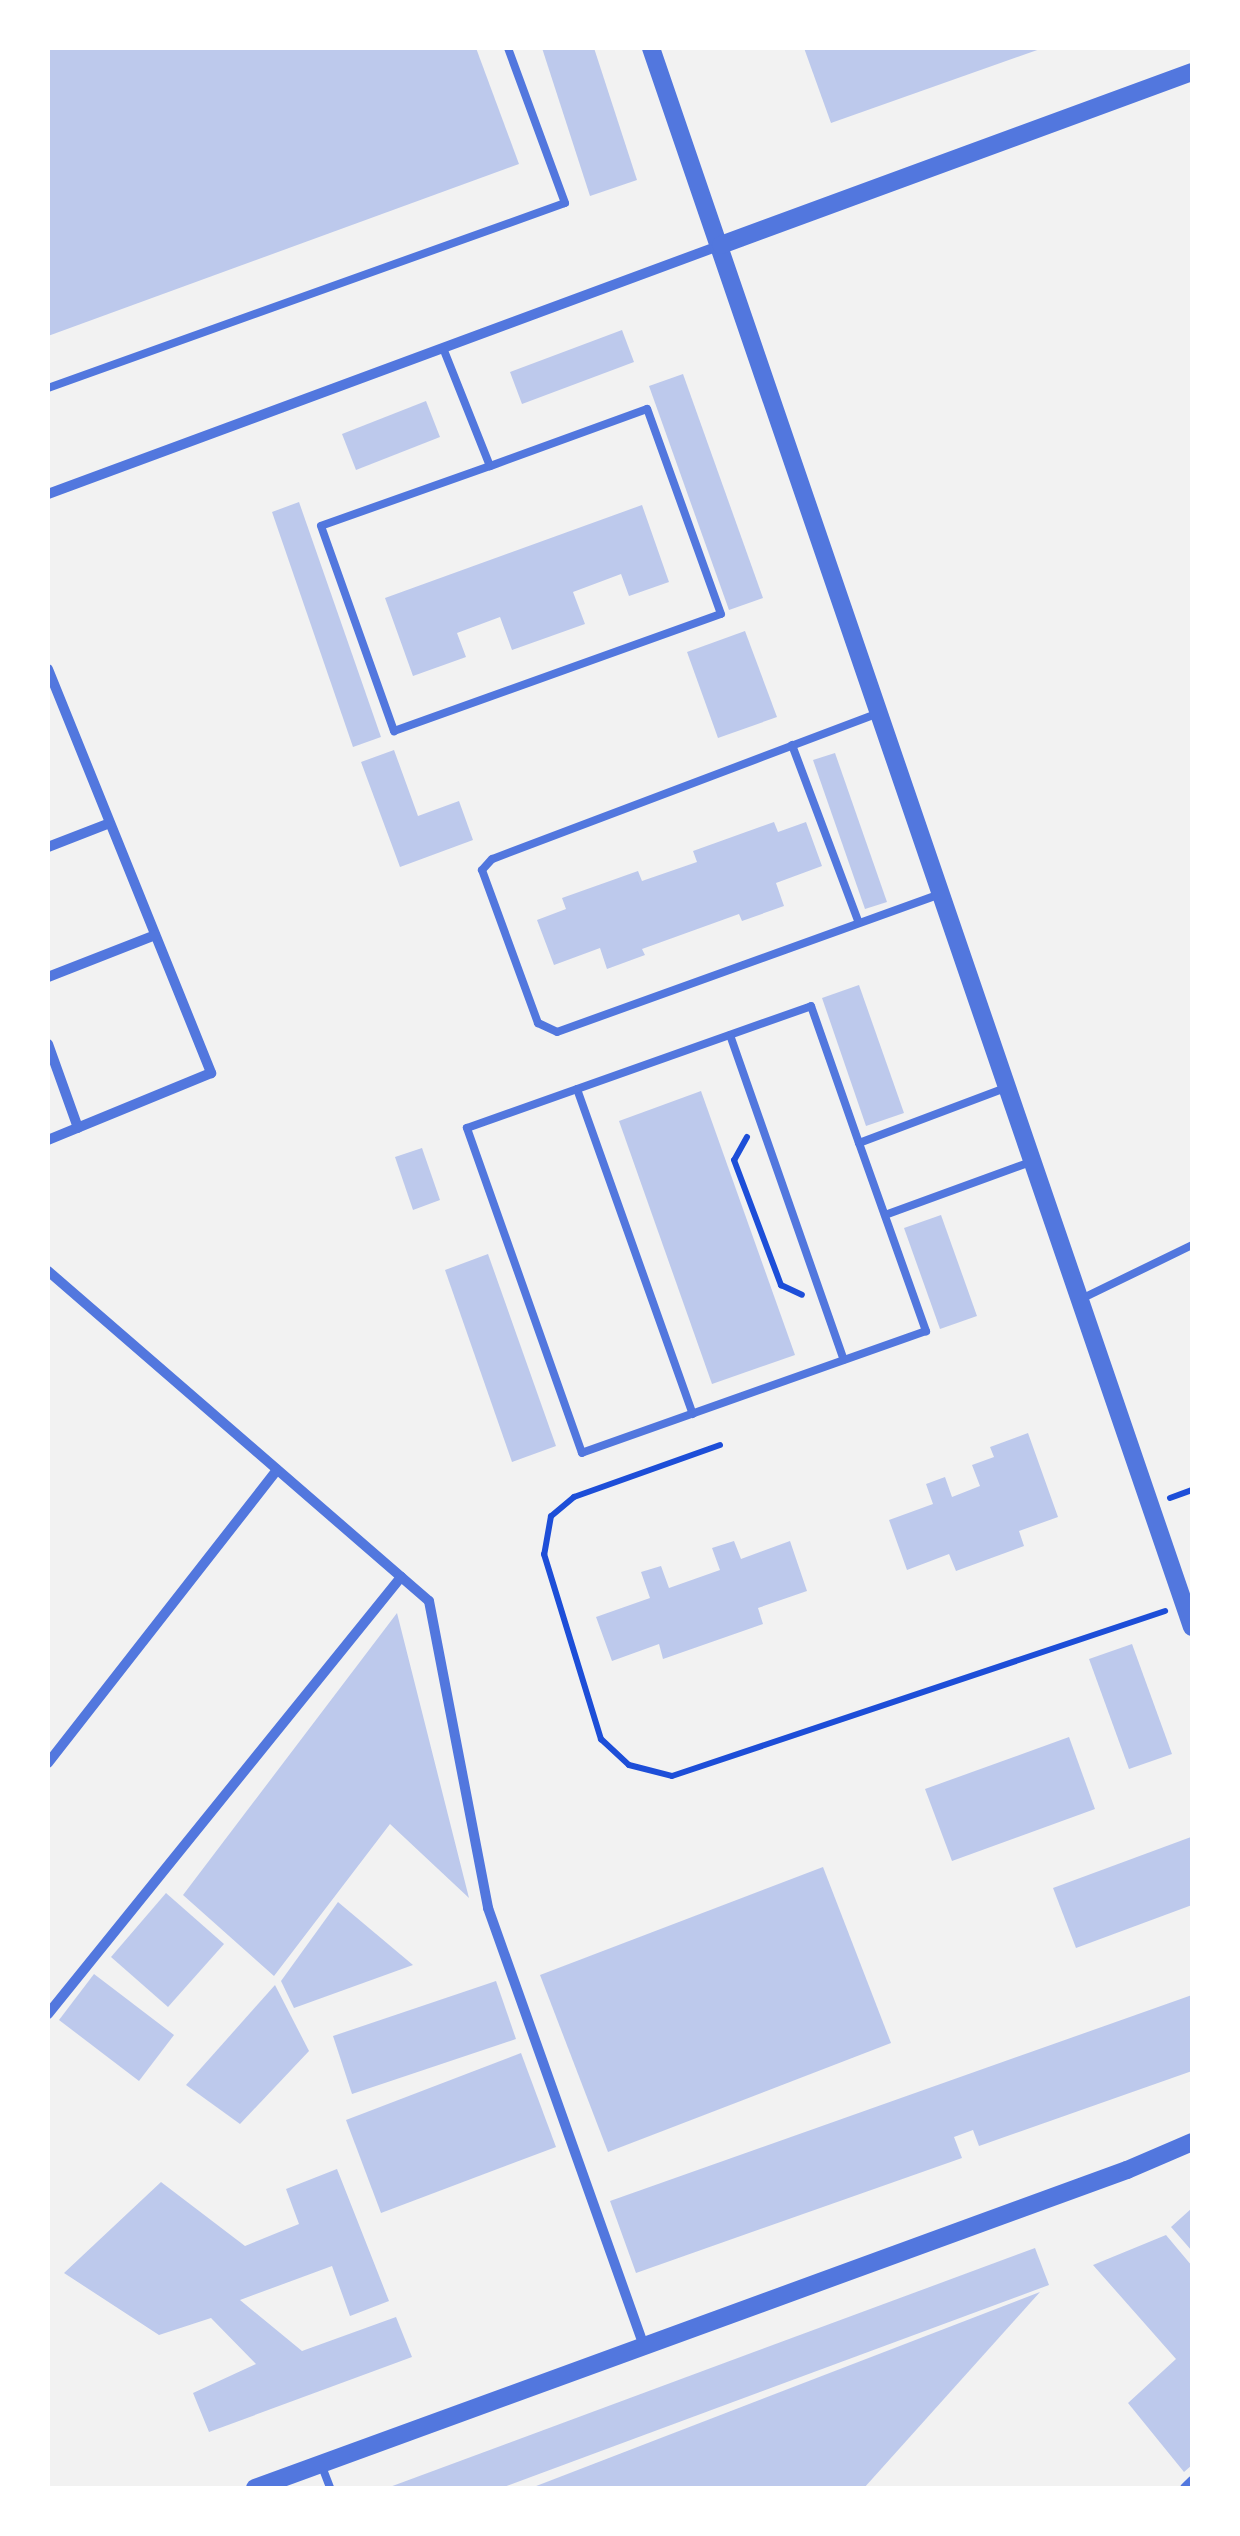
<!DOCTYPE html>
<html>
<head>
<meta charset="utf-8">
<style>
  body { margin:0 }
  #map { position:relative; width:1240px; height:2536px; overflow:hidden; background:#f2f2f2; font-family:Inter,sans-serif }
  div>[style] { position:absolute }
  .building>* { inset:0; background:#bdc9ec }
  .path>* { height:6px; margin:-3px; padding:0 3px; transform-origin:3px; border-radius:3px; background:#1d4ed8 }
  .service>* { height:8px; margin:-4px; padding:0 4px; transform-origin:4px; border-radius:4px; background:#5277de }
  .minor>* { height:10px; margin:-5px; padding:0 5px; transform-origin:5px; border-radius:5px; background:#5277de }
  .tertiary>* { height:18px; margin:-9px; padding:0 9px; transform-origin:9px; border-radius:9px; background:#5277de }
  span { translate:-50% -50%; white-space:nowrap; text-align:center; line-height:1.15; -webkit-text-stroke:8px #fff; paint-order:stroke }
  .frame { position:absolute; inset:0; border:50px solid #fff; pointer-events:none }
</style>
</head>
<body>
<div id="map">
  <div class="building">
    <div style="clip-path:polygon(48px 48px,476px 48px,519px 164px,48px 336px)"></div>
    <div style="clip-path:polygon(542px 48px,594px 48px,637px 180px,590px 196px)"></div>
    <div style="clip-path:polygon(804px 48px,1043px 48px,831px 123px)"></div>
    <div style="clip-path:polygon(622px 330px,634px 362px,522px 404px,510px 372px)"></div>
    <div style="clip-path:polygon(683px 374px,763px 598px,729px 610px,649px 386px)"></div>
    <div style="clip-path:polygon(426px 401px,440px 437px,356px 470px,342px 434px)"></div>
    <div style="clip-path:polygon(299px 502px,381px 737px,353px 747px,272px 512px)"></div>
    <div style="clip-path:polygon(642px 505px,669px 582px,629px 596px,621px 574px,573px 592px,585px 624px,512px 650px,500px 617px,457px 633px,466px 657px,413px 676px,385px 598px)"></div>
    <div style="clip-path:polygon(745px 631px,777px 717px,718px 738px,687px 652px)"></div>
    <div style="clip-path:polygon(394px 750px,418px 816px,459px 801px,473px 840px,400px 867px,361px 762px)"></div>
    <div style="clip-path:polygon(835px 753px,887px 902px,865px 909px,813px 760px)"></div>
    <div style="clip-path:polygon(774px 822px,778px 832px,806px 822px,822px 866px,776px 883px,784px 906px,742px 921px,739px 914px,642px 949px,645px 955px,607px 969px,600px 948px,554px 965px,537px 920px,566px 909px,562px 898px,638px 871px,642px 881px,697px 862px,693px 851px)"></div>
    <div style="clip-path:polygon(859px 985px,904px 1113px,866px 1126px,822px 998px)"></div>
    <div style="clip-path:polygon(701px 1091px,795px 1355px,712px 1384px,619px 1121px)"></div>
    <div style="clip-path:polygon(422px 1148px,440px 1200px,413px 1210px,395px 1157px)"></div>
    <div style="clip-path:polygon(941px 1215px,977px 1316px,940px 1329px,904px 1228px)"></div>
    <div style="clip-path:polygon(488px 1254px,556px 1446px,512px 1462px,445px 1270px)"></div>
    <div style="clip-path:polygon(1028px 1433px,1058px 1517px,1019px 1531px,1024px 1546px,956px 1571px,949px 1554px,907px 1570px,889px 1520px,933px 1504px,926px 1484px,945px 1477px,952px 1497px,980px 1486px,972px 1465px,994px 1457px,990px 1447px)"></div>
    <div style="clip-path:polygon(734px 1541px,741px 1559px,790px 1541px,807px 1591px,758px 1608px,763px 1624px,663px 1659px,659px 1644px,612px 1661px,596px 1617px,650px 1598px,641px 1572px,661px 1566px,669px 1588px,720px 1570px,712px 1548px)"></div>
    <div style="clip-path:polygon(397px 1613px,469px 1898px,390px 1824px,274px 1976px,183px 1895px)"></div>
    <div style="clip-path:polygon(1132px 1644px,1172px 1754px,1129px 1769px,1089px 1659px)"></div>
    <div style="clip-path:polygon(1069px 1737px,1095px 1809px,952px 1861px,925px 1789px)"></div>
    <div style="clip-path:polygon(1191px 1837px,1192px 1905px,1076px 1948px,1053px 1888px)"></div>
    <div style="clip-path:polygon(823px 1867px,891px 2043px,608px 2152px,540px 1975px)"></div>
    <div style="clip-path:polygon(166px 1893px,224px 1944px,168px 2007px,111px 1957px)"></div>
    <div style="clip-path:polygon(338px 1902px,413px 1965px,294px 2008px,281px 1981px)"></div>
    <div style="clip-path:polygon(94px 1974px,174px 2035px,139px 2081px,59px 2020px)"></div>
    <div style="clip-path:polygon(496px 1981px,516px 2039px,352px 2094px,333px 2036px)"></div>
    <div style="clip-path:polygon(275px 1985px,309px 2051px,240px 2124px,186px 2085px)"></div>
    <div style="clip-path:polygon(1192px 1995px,1192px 2071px,979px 2146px,973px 2130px,954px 2137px,962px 2158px,636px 2273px,610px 2201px)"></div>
    <div style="clip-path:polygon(521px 2053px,556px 2147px,381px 2213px,346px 2120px)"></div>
    <div style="clip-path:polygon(337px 2169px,389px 2301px,350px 2316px,332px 2266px,240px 2300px,302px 2351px,396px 2317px,412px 2357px,209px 2432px,193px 2393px,256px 2364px,211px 2318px,159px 2335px,64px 2273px,161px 2182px,245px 2246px,299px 2224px,286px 2189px)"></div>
    <div style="clip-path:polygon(1192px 2208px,1192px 2251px,1171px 2227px)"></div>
    <div style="clip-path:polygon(1166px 2235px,1192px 2266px,1192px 2465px,1184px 2472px,1128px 2403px,1176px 2359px,1093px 2265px)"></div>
    <div style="clip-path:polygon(1035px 2248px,1049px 2285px,501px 2488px,387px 2488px)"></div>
    <div style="clip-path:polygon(1040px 2292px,864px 2488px,531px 2488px)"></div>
  </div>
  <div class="path">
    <div style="left:747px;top:1137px;width:26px;rotate:119deg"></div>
    <div style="left:734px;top:1160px;width:134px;rotate:69.4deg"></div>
    <div style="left:781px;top:1285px;width:23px;rotate:25deg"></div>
    <div style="left:720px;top:1445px;width:155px;rotate:160.4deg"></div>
    <div style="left:574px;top:1497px;width:30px;rotate:140deg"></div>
    <div style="left:551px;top:1516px;width:39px;rotate:100deg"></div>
    <div style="left:544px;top:1554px;width:194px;rotate:72.9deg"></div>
    <div style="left:601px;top:1739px;width:38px;rotate:43deg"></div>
    <div style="left:629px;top:1765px;width:44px;rotate:14.3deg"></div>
    <div style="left:672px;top:1776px;width:520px;rotate:-18.5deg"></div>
    <div style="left:1170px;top:1498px;width:23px;rotate:-20deg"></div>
  </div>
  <div class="service">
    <div style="left:443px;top:348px;width:127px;rotate:68.3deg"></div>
    <div style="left:490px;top:466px;width:179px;rotate:160.5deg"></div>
    <div style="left:321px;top:526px;width:218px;rotate:70.4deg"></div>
    <div style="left:394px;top:731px;width:347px;rotate:-19.7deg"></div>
    <div style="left:721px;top:614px;width:218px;rotate:-109.8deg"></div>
    <div style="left:647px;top:409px;width:167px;rotate:160deg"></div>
    <div style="left:48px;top:388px;width:549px;rotate:-19.69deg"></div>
    <div style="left:565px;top:203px;width:165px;rotate:-110.2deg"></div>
    <div style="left:876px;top:714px;width:410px;rotate:159.3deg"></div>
    <div style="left:492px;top:859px;width:15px;rotate:132deg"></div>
    <div style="left:482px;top:870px;width:163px;rotate:69.9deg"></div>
    <div style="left:538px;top:1023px;width:21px;rotate:25deg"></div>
    <div style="left:557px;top:1032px;width:407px;rotate:-19.8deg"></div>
    <div style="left:792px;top:745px;width:190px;rotate:69.4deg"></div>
    <div style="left:730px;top:1035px;width:344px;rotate:70.7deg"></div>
    <div style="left:577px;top:1089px;width:345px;rotate:70.4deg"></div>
    <div style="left:859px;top:1143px;width:200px;rotate:70.4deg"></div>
    <div style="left:926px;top:1331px;width:365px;rotate:160.5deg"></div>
    <div style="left:582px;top:1453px;width:345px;rotate:-109.5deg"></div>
    <div style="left:467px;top:1128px;width:365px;rotate:-19.5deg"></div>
    <div style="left:811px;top:1006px;width:145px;rotate:70.7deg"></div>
    <div style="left:859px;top:1143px;width:159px;rotate:-20.6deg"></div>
    <div style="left:885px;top:1215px;width:155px;rotate:-20deg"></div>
    <div style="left:1081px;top:1299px;width:123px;rotate:-25.9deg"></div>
    <div style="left:321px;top:2464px;width:26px;rotate:69deg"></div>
  </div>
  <div class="minor">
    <div style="left:48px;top:494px;width:718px;rotate:-20.3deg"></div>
    <div style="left:48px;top:669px;width:436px;rotate:68deg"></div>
    <div style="left:211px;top:1073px;width:176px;rotate:157.7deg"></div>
    <div style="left:48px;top:847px;width:66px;rotate:-21.2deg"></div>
    <div style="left:48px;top:977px;width:115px;rotate:-21.4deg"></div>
    <div style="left:48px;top:1044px;width:89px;rotate:70.3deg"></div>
    <div style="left:48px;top:1271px;width:504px;rotate:40.9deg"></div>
    <div style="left:429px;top:1601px;width:313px;rotate:79.1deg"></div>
    <div style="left:488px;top:1908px;width:465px;rotate:70.4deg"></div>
    <div style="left:48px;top:1763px;width:372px;rotate:-52deg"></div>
    <div style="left:48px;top:2014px;width:562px;rotate:-51.07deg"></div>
    <div style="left:1185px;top:2488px;width:10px;rotate:-45deg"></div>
  </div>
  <div class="tertiary">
    <div style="left:651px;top:48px;width:1669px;rotate:71.09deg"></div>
    <div style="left:721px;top:245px;width:502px;rotate:-20.17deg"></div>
    <div style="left:255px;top:2488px;width:928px;rotate:-20.04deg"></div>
    <div style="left:1127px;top:2170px;width:71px;rotate:-23.3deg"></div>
  </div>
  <div class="frame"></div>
</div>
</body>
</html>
